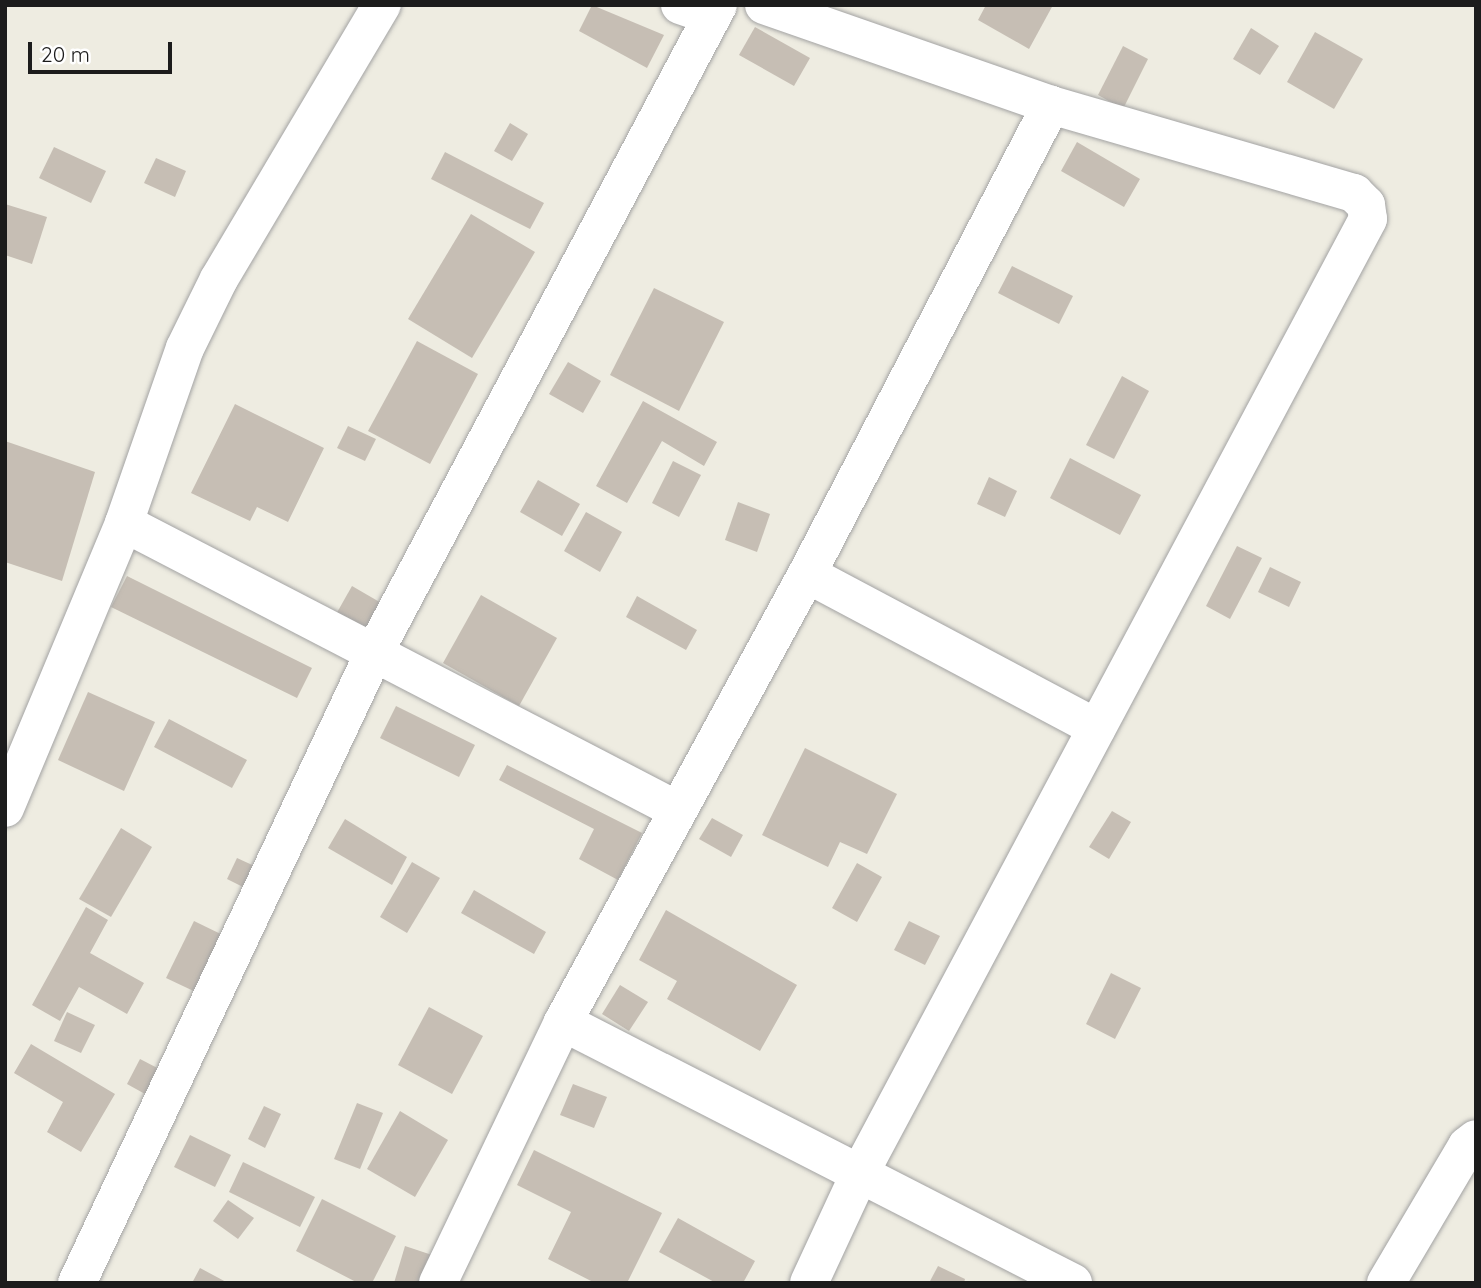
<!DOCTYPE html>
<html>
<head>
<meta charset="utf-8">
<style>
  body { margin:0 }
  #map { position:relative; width:1481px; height:1288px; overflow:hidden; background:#eeece1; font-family:Quicksand,sans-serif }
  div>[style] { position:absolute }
  .building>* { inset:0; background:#c6beb4 }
  .roads { filter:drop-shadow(0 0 2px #a3a3a3) drop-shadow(0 0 2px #a3a3a3) }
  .street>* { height:38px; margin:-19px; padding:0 19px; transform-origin:19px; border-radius:19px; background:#fff }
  span { translate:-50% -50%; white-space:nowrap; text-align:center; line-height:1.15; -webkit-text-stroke:7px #fff; paint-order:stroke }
  .frame { position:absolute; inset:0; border:7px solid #1c1c1c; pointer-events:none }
  .scale { position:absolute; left:28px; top:42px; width:144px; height:32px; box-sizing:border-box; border:4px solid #1c1c1c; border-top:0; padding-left:9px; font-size:21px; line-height:24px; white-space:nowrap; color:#1c1c1c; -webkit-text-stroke:5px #fff; paint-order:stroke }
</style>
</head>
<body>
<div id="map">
  <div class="building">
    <div style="clip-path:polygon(592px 5px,664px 35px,647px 68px,579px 31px)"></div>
    <div style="clip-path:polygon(986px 5px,1053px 5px,1029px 49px,978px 20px)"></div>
    <div style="clip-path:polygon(755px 27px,810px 58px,794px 86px,739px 55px)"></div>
    <div style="clip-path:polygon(1251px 28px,1279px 46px,1260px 75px,1233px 59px)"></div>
    <div style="clip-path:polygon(1315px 32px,1363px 59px,1334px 109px,1287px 82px)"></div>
    <div style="clip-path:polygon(1123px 46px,1148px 59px,1123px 109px,1098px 95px)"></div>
    <div style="clip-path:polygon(510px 123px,528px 134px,512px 161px,494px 151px)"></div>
    <div style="clip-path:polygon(1077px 142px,1140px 179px,1124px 207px,1061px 171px)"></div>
    <div style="clip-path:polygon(54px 147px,106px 171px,91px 203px,39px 178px)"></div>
    <div style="clip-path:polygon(445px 152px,544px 203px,530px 229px,431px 179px)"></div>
    <div style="clip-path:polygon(156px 158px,186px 171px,175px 197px,144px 183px)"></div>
    <div style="clip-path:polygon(5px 204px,47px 217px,32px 264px,5px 255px)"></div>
    <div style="clip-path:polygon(471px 214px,535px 252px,472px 358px,408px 319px)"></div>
    <div style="clip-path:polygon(1012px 266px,1073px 296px,1059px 324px,998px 293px)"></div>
    <div style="clip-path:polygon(654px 288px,724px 322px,679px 411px,610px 375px)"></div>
    <div style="clip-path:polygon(417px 341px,478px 374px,430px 464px,368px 431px)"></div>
    <div style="clip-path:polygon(568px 362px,601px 381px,583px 413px,549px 394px)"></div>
    <div style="clip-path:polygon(1122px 376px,1149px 391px,1114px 459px,1086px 445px)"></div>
    <div style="clip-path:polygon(643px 401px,717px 442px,704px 466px,662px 441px,627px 503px,596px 486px)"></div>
    <div style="clip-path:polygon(235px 404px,324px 448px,288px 522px,257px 507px,250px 521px,191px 493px)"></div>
    <div style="clip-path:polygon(348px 426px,376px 439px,365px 461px,337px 448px)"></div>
    <div style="clip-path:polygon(5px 441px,95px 472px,62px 581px,5px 562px)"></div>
    <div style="clip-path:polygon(1070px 458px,1141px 495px,1120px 535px,1050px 498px)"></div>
    <div style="clip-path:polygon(673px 461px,701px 475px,679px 517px,652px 503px)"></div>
    <div style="clip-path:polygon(989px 477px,1017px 491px,1005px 517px,977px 504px)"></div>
    <div style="clip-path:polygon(538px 480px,580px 504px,562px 536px,520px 512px)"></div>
    <div style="clip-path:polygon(738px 502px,770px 514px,757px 552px,725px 540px)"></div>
    <div style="clip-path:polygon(586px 512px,622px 532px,600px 572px,564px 551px)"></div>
    <div style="clip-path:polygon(1237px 546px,1262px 558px,1230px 619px,1206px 606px)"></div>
    <div style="clip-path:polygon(1270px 567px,1301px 582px,1289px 607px,1258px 592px)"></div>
    <div style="clip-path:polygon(127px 576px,312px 668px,297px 698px,111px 607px)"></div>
    <div style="clip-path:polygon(352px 586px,383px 604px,365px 634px,335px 616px)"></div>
    <div style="clip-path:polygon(481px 595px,557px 638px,519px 706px,443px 663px)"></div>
    <div style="clip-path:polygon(637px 596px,697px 630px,686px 650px,626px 617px)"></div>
    <div style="clip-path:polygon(88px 692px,155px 722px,124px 791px,58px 760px)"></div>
    <div style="clip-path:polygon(396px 706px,475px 745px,459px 777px,380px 738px)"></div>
    <div style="clip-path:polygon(169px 719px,247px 760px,232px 788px,154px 747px)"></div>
    <div style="clip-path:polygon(805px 748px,897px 794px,867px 854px,840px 842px,828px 867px,762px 835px)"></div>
    <div style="clip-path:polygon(507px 765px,642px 833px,618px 880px,579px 859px,594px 829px,499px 780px)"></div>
    <div style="clip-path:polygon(1112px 811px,1131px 822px,1109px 859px,1089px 847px)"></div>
    <div style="clip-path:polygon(712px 818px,743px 835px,731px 857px,699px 839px)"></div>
    <div style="clip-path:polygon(345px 819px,407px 857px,392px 885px,328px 848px)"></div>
    <div style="clip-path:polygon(121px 828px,152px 847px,111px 917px,79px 899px)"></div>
    <div style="clip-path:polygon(237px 858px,263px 870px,253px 892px,227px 879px)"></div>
    <div style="clip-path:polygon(412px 862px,440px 878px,407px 933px,380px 917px)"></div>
    <div style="clip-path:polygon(857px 863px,882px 877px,857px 922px,832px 908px)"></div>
    <div style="clip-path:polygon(474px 890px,546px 932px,534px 954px,461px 913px)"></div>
    <div style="clip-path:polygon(86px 907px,108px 920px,90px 953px,144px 983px,127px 1014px,79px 987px,60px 1021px,32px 1005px)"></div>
    <div style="clip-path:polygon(666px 910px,797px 985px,760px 1051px,667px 999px,677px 981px,639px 960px)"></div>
    <div style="clip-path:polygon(194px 921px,231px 939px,202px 995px,166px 978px)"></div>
    <div style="clip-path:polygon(909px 921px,940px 936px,925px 965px,894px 950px)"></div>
    <div style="clip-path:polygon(1111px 973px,1141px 988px,1115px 1039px,1086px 1024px)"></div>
    <div style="clip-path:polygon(620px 985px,648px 1002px,629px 1031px,602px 1014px)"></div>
    <div style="clip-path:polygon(429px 1007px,483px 1036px,452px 1094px,398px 1065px)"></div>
    <div style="clip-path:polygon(67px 1012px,95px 1025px,81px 1053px,54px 1041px)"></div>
    <div style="clip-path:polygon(31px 1044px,115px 1094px,81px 1152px,47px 1132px,63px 1102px,14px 1073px)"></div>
    <div style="clip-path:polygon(140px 1059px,167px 1073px,154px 1099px,127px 1084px)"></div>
    <div style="clip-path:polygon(573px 1084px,607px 1097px,594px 1128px,560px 1115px)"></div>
    <div style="clip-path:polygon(357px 1103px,383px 1113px,360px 1169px,334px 1159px)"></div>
    <div style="clip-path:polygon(264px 1106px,281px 1114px,265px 1148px,248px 1139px)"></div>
    <div style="clip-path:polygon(400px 1111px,448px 1140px,415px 1197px,367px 1169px)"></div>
    <div style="clip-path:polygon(190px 1135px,231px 1155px,215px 1187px,174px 1167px)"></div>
    <div style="clip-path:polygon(534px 1150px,662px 1213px,627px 1283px,595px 1283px,548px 1259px,571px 1212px,517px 1185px)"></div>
    <div style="clip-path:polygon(243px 1162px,315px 1197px,300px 1227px,229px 1192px)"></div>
    <div style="clip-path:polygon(322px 1199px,396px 1236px,372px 1283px,358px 1283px,296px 1251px)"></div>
    <div style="clip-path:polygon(228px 1200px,254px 1218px,238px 1239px,213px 1221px)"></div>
    <div style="clip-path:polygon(678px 1218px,755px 1261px,743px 1283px,716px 1283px,659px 1252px)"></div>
    <div style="clip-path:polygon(405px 1246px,432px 1255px,423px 1283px,394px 1283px)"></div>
    <div style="clip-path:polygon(938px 1266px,965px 1279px,964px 1283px,929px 1283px)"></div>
    <div style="clip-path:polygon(200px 1268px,228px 1283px,192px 1283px)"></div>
  </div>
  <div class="roads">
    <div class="street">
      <div style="left:680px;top:5px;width:34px;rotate:19deg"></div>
      <div style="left:764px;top:5px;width:304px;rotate:19.2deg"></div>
      <div style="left:1051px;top:105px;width:316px;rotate:16.2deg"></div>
      <div style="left:1354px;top:193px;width:17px;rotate:45deg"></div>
      <div style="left:1366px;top:205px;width:14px;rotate:82deg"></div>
      <div style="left:1368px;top:219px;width:1081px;rotate:118.04deg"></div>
      <div style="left:860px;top:1173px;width:121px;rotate:114.9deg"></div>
      <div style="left:124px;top:523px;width:623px;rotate:27.43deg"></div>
      <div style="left:807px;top:574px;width:328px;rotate:28deg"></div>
      <div style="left:5px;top:808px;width:309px;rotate:-67.3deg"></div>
      <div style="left:124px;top:523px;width:185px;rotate:-70.8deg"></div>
      <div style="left:185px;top:348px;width:77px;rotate:-63.8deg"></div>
      <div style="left:219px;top:279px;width:319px;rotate:-59.3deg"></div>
      <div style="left:563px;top:1022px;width:573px;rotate:27.1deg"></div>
      <div style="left:77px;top:1283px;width:699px;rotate:-64.76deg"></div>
      <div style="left:375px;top:651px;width:731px;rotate:-62.03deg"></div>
      <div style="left:438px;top:1283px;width:289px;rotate:-64.4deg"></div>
      <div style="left:563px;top:1022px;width:510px;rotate:-61.43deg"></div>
      <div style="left:807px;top:574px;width:529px;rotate:-62.51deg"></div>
      <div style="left:1386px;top:1283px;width:159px;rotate:-59.4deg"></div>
      <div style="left:1467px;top:1146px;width:11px;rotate:-38deg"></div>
    </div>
  </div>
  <div class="frame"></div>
  <div class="scale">20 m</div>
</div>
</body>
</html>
